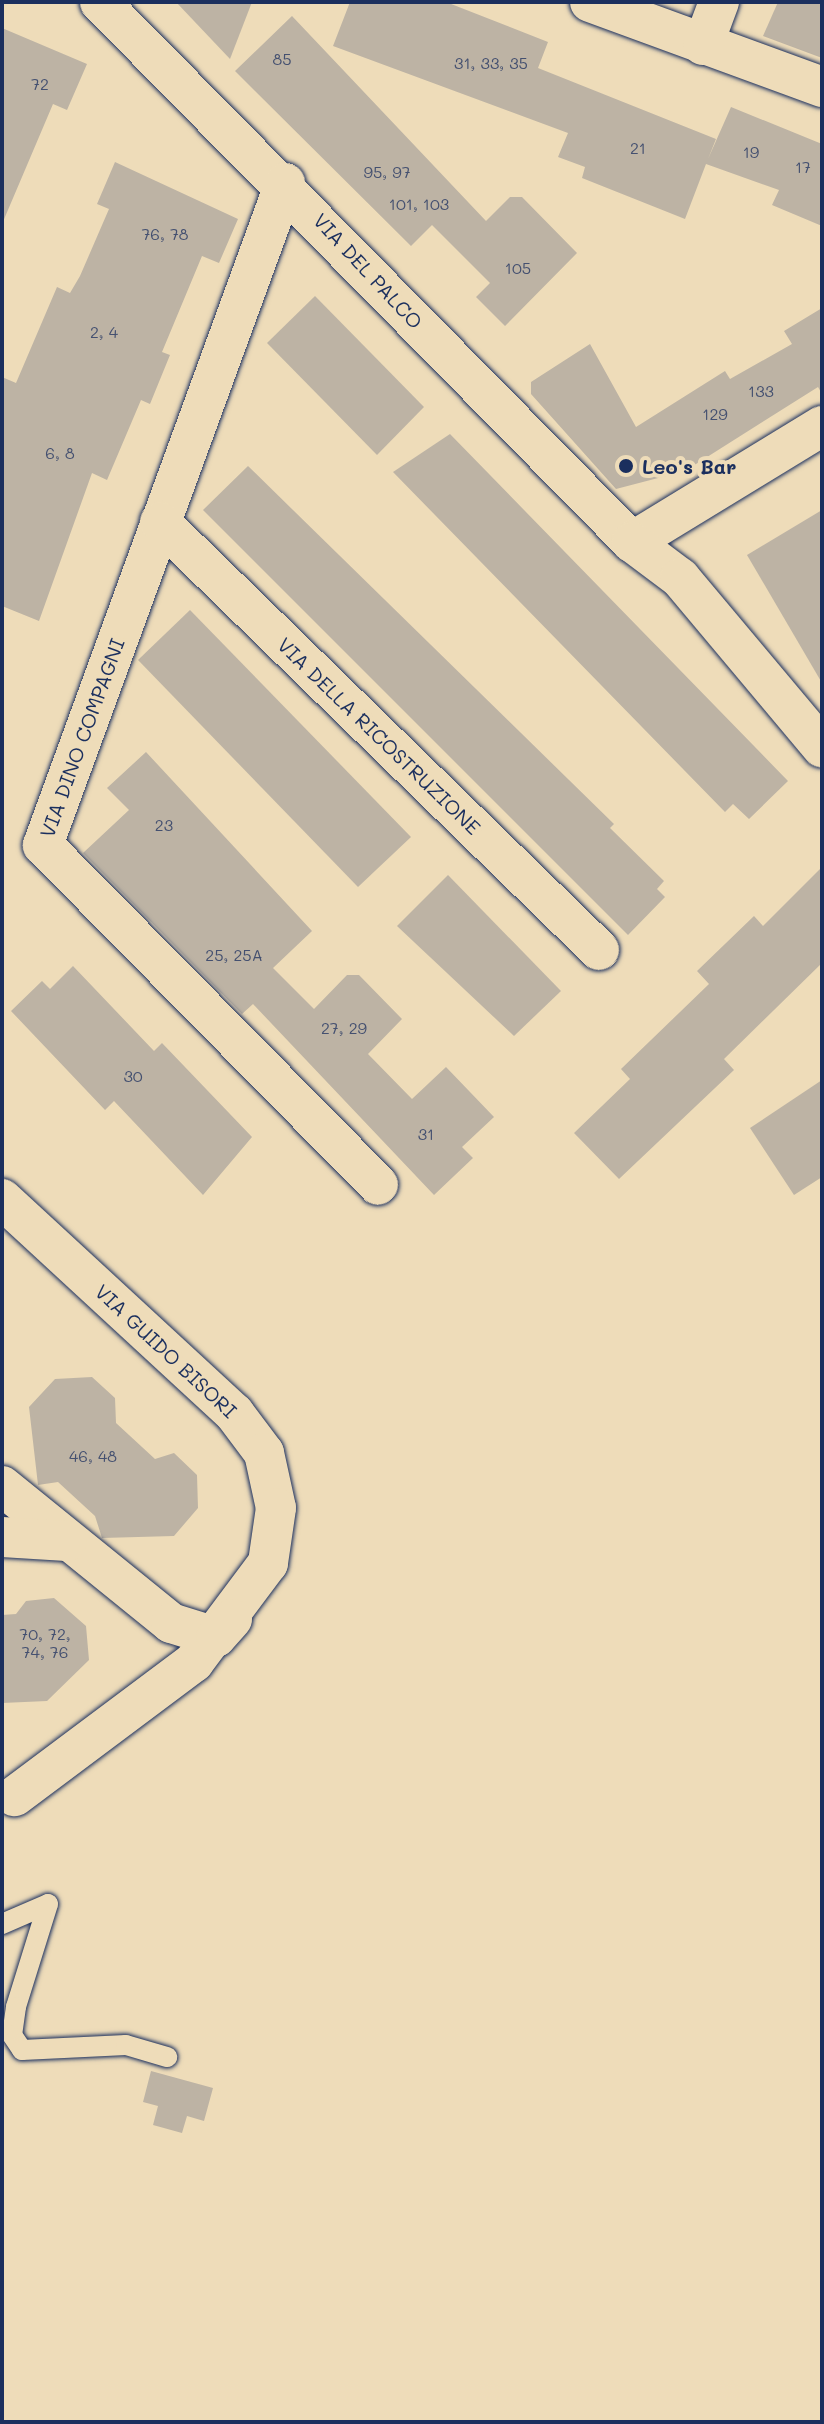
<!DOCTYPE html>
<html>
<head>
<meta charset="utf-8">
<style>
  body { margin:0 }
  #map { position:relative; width:824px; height:2424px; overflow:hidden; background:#eedcb9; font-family:Mali,sans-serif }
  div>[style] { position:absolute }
  .building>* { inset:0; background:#bdb3a4 }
  .roads { filter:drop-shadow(0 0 2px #1b2f5e) drop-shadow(0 0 2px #1b2f5e) }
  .lane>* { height:20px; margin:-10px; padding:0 10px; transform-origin:10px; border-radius:10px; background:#eedcb9 }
  .street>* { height:40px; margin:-20px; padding:0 20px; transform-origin:20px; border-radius:20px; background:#eedcb9 }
  .dots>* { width:22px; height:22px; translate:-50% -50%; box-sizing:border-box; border:4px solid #eedcb9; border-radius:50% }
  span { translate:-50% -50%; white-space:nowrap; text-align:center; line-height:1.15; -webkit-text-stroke:8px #eedcb9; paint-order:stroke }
  .number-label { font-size:16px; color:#445070 }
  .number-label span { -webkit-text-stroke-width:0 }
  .street-label { font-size:20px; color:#1b2f5e }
  .poi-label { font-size:20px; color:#1b2f5e; font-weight:700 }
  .left { translate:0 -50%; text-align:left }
  .frame { position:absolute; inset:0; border:4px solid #1b2f5e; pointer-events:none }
</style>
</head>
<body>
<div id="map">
  <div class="building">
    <div style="clip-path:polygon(176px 2px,252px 2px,230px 59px)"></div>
    <div style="clip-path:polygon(350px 2px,446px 2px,548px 42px,538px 68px,716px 139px,708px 159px,731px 107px,822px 144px,822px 226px,772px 205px,779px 190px,706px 164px,685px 219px,582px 178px,585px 167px,558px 157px,568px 133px,333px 46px)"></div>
    <div style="clip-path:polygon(778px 2px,822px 2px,822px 58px,763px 36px)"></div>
    <div style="clip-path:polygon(292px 16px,486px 221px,510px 197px,522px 197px,577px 253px,505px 326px,476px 297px,490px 283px,432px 225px,411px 246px,235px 71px)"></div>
    <div style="clip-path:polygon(2px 28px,87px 64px,67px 110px,53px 104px,2px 224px)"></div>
    <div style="clip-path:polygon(115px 162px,238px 219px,219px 263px,202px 256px,162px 352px,170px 355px,150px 404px,141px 400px,107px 480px,92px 473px,39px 621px,2px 606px,2px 377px,16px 383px,57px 287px,70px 293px,80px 276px,109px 209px,97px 204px)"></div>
    <div style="clip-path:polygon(315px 296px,424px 407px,377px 455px,267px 343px)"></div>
    <div style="clip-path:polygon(822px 308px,822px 394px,818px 387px,685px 471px,616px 489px,531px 394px,531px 382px,590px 344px,636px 427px,725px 371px,730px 379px,792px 344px,784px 331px)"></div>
    <div style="clip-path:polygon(450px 434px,788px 781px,749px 819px,733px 804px,725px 812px,393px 472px)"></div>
    <div style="clip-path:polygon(248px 466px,614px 824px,610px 828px,664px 881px,657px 889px,665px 897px,628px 935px,203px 510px)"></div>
    <div style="clip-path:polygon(822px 510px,822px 683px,747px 555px)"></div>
    <div style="clip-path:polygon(190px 610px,411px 837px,358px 887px,138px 660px)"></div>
    <div style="clip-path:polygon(146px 752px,312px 931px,273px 968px,314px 1009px,347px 975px,359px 975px,402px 1019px,368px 1054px,412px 1099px,446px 1067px,494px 1117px,462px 1147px,473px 1158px,434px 1195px,253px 1004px,242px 1014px,83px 853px,129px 810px,107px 788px)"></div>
    <div style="clip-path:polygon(822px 867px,822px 963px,724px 1059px,734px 1070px,619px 1179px,574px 1133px,630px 1079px,621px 1069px,709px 984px,697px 971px,754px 916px,763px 926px)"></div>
    <div style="clip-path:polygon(448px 875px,561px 991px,514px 1036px,397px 926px)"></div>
    <div style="clip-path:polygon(73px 966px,154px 1051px,162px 1043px,252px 1137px,203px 1195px,114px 1101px,105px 1110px,11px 1011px,42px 981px,50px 989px)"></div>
    <div style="clip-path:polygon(822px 1080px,822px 1177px,794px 1195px,750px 1128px)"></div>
    <div style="clip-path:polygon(92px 1377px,115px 1398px,116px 1423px,155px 1459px,174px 1453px,197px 1475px,198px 1508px,174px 1536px,102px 1538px,95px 1516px,58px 1482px,38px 1485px,29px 1407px,55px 1379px)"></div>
    <div style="clip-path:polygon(54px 1598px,86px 1626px,89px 1660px,47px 1701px,2px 1703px,2px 1615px,16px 1614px,26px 1601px)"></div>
    <div style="clip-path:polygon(151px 2071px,213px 2088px,204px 2121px,187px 2116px,182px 2133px,153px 2125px,158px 2106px,143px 2102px)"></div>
  </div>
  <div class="roads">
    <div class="lane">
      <div style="left:2px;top:1924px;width:50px;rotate:-23.5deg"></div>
      <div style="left:48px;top:1904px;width:108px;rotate:107.3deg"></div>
      <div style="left:16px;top:2007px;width:28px;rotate:98deg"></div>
      <div style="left:12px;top:2035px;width:18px;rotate:56deg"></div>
      <div style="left:22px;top:2050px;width:104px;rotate:-2.8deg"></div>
      <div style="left:126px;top:2045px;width:43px;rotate:16.3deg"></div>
    </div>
    <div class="street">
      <div style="left:100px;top:2px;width:758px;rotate:45.43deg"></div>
      <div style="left:632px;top:542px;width:223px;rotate:-31.4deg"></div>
      <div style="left:590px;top:2px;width:247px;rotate:20.1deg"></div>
      <div style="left:703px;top:45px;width:46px;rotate:-69.6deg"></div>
      <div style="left:285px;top:183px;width:705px;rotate:110.08deg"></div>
      <div style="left:43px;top:845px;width:477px;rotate:45.4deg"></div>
      <div style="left:160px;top:522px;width:613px;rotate:44.27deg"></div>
      <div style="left:632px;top:542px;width:60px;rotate:36.9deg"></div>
      <div style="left:680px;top:578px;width:221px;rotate:50deg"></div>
      <div style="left:2px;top:1199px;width:316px;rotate:42.7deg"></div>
      <div style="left:234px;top:1413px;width:50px;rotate:53.1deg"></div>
      <div style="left:264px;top:1453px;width:56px;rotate:77.7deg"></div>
      <div style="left:276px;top:1508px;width:56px;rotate:98.3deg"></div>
      <div style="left:268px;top:1563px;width:124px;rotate:126.8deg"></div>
      <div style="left:194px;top:1662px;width:224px;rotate:143.2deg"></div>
      <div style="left:2px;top:1486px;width:218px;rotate:39deg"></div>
      <div style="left:171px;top:1623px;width:47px;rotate:17.3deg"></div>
      <div style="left:216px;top:1637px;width:24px;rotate:-48deg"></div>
      <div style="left:2px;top:1537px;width:65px;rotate:3.5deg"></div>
    </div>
  </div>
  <div class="dots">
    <div style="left:626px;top:466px;background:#1b2f5e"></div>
  </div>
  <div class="number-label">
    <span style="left:282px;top:59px">85</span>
    <span style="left:491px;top:63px">31, 33, 35</span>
    <span style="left:40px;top:84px">72</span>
    <span style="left:638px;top:148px">21</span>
    <span style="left:751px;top:152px">19</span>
    <span style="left:803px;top:167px">17</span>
    <span style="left:387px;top:172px">95, 97</span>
    <span style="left:419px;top:204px">101, 103</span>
    <span style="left:165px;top:234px">76, 78</span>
    <span style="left:518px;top:268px">105</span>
    <span style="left:104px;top:332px">2, 4</span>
    <span style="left:761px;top:391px">133</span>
    <span style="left:715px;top:414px">129</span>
    <span style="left:60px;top:453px">6, 8</span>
    <span style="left:164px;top:825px">23</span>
    <span style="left:234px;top:955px">25, 25A</span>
    <span style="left:344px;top:1028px">27, 29</span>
    <span style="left:133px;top:1076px">30</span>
    <span style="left:426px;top:1134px">31</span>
    <span style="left:93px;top:1456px">46, 48</span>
    <span style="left:45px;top:1643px">70, 72,<br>74, 76</span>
  </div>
  <div class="street-label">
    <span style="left:368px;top:271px;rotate:47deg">VIA DEL PALCO</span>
    <span style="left:379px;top:736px;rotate:44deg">VIA DELLA RICOSTRUZIONE</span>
    <span style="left:82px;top:738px;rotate:-70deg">VIA DINO COMPAGNI</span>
    <span style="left:166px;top:1351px;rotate:43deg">VIA GUIDO BISORI</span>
  </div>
  <div class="poi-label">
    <span class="left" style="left:642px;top:466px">Leo's Bar</span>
  </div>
  <div class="frame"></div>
</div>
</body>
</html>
